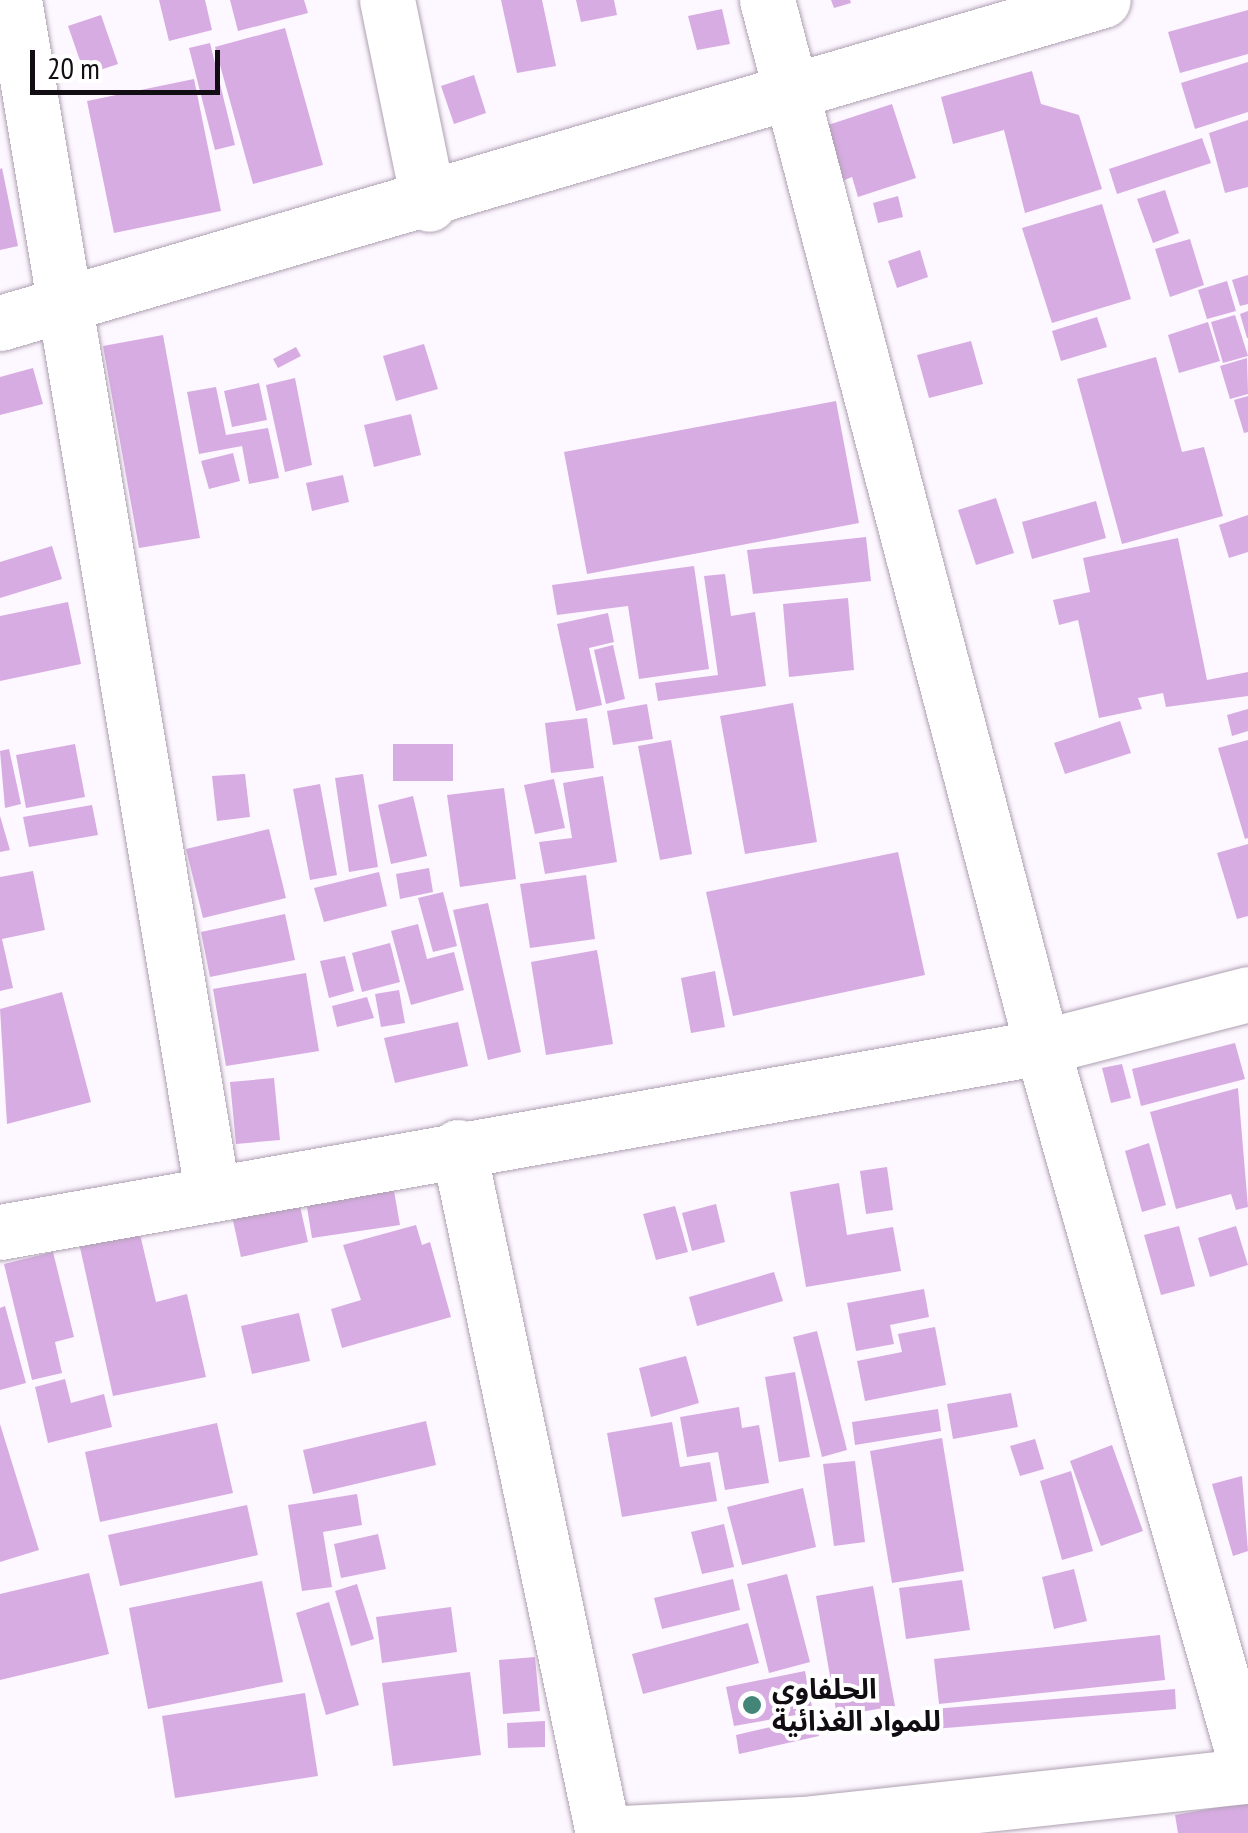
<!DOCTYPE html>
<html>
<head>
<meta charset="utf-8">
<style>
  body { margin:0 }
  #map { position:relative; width:1248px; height:1833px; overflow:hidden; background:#fdf7ff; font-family:"PT Sans Narrow","Noto Sans Arabic",sans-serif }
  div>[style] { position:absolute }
  .building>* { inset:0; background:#d7ace2 }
  .roads { filter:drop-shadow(0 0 2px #aea1b2) drop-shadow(0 0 2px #aea1b2) }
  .minor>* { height:55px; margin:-27.5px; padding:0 27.5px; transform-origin:27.5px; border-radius:27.5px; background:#fff }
  .dots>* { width:28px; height:28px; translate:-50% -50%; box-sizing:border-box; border:5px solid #fff; border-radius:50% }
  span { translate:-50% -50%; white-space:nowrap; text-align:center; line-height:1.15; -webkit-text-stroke:8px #fff; paint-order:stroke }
  .poi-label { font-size:28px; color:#110d12; font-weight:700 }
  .left { translate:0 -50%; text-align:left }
  .scale { position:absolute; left:30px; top:50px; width:190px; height:45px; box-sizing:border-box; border:5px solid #110d12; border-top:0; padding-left:12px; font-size:30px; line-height:35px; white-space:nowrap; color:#110d12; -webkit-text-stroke:8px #fff; paint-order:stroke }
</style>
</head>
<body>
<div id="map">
  <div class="building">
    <div style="clip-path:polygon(159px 0,205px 0,212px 30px,169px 41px)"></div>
    <div style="clip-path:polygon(230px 0,304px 0,308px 13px,238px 31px)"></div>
    <div style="clip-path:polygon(501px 0,542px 0,556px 66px,517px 73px)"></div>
    <div style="clip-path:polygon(576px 0,614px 0,617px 15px,581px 22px)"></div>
    <div style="clip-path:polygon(831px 0,850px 0,851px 3px,834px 8px)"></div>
    <div style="clip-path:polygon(722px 9px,730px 44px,697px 50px,688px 16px)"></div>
    <div style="clip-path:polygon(1248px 10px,1248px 54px,1180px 73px,1168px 32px)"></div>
    <div style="clip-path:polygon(101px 15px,118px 64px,85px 75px,68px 26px)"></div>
    <div style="clip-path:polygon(285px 28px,323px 165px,253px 184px,215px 47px)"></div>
    <div style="clip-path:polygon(210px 43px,235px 145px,215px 150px,189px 48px)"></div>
    <div style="clip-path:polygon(1248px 62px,1248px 112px,1195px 129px,1181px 83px)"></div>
    <div style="clip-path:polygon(1032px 71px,1041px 104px,1079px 115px,1102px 189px,1025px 213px,1004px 130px,953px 144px,941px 97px)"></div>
    <div style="clip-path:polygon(474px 75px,486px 113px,454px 124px,441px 86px)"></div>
    <div style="clip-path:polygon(194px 79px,221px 211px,114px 233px,87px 101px)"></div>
    <div style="clip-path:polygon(892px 104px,916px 178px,858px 197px,852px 177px,837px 183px,819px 128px)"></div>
    <div style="clip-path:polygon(1248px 120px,1248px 187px,1225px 193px,1209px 133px)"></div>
    <div style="clip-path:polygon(1202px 138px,1211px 163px,1117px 194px,1109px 169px)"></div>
    <div style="clip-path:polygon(2px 168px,18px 246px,0 250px,0 169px)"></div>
    <div style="clip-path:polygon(1165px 190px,1179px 233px,1153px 243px,1137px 199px)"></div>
    <div style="clip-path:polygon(898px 196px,903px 217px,878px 223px,873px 203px)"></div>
    <div style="clip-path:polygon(1102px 204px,1131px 299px,1052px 323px,1022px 228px)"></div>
    <div style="clip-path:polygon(1190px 239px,1204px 285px,1170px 297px,1155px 249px)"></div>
    <div style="clip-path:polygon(920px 250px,928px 277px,897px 288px,888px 261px)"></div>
    <div style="clip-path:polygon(1248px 275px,1248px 304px,1240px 306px,1232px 280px)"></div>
    <div style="clip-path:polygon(1227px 281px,1236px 311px,1207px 319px,1198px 290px)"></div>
    <div style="clip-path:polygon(1248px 311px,1248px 338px,1247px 338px,1240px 314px)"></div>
    <div style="clip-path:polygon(1235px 315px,1248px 356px,1223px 363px,1211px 322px)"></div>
    <div style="clip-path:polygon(1097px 317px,1107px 347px,1061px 361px,1052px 331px)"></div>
    <div style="clip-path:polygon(1208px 322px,1220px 361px,1179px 373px,1168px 335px)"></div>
    <div style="clip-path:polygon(163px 335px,200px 538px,139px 548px,103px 346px)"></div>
    <div style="clip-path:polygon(971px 341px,983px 384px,929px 398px,917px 355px)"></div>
    <div style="clip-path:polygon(424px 344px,438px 389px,396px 401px,383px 356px)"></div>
    <div style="clip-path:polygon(296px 347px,301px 356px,278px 368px,273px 359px)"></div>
    <div style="clip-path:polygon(1156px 357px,1182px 452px,1204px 447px,1223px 516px,1122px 544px,1077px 379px)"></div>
    <div style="clip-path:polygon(1247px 358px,1248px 394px,1230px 399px,1220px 366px)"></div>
    <div style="clip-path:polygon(33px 368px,43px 404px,0 415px,0 377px)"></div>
    <div style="clip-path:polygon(295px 378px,312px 465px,285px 472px,266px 385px)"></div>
    <div style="clip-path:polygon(259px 383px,267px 420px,232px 427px,224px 391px)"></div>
    <div style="clip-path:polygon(216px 387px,226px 435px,268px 428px,279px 478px,249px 484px,242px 446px,199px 454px,187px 392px)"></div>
    <div style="clip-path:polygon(1248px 396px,1248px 432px,1244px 433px,1234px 400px)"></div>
    <div style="clip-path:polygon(836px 401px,859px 523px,587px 574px,564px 452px)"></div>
    <div style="clip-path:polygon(411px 414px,421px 455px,374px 467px,364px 425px)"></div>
    <div style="clip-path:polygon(233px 453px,240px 481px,209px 489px,201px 461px)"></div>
    <div style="clip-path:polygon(343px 475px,349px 502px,312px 511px,306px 483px)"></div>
    <div style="clip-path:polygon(996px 498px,1014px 553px,976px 565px,958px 510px)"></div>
    <div style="clip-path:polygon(1096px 501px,1106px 538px,1032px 559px,1022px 522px)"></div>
    <div style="clip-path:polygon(1248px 515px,1248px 552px,1229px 558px,1219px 525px)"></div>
    <div style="clip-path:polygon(866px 537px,871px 581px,753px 594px,747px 550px)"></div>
    <div style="clip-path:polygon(1178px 538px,1207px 680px,1248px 672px,1248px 696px,1166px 707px,1163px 693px,1138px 698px,1142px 709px,1099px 718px,1078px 620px,1059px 625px,1053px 600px,1090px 592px,1083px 558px)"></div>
    <div style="clip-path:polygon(52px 546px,62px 579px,0 598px,0 562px)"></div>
    <div style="clip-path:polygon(694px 566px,709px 669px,639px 679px,628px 606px,557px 615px,552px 585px)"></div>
    <div style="clip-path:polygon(725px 574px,731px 616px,755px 612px,766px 686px,658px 701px,655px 683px,718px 675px,704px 576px)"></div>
    <div style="clip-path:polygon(848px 598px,854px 670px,789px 677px,783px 604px)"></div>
    <div style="clip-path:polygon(68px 602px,81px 664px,0 681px,0 616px)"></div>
    <div style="clip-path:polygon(608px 613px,614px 642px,589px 648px,602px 705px,576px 711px,557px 624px)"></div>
    <div style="clip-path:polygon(613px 645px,625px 699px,606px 704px,594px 650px)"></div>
    <div style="clip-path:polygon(793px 703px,817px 842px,745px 854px,720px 716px)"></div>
    <div style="clip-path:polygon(647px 704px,653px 739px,613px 745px,607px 711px)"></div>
    <div style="clip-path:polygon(1248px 709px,1248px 731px,1232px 736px,1227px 715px)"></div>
    <div style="clip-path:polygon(587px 718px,594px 768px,551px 773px,545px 723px)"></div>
    <div style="clip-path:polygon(1120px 721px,1131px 753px,1065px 774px,1054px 743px)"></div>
    <div style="clip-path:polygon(671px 740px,692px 854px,660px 860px,638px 746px)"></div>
    <div style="clip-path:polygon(1248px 740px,1248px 838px,1245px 839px,1218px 748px)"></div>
    <div style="clip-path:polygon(75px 744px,85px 797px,26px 808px,16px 755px)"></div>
    <div style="clip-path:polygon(393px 744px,453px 744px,453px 781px,393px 781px)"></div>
    <div style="clip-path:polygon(9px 749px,21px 804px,5px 808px,0 751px)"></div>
    <div style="clip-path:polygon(245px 774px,250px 817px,217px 821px,212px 776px)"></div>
    <div style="clip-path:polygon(363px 774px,378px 867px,349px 872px,335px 778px)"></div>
    <div style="clip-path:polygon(603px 776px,617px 862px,545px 874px,539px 842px,572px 838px,563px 783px)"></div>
    <div style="clip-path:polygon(554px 779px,565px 828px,535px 834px,524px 785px)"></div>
    <div style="clip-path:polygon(320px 784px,337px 875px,310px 880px,293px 789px)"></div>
    <div style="clip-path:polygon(504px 788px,516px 879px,460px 887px,447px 795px)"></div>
    <div style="clip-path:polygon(413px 796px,427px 856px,391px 864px,378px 805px)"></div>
    <div style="clip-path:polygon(92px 805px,98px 835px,29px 847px,23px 817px)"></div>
    <div style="clip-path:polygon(0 816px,10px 850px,0 852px)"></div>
    <div style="clip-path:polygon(269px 829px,286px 898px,203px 918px,186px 849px)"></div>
    <div style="clip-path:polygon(1248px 844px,1248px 916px,1237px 919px,1217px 853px)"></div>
    <div style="clip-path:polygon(898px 852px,925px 975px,733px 1016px,706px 892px)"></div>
    <div style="clip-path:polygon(429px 868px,433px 892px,400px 899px,396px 874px)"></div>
    <div style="clip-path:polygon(33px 871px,45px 930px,2px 939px,13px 988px,0 991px,0 877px)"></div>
    <div style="clip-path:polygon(379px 872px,387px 906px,324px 922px,314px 888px)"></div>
    <div style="clip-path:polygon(586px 875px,595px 939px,530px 948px,520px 884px)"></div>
    <div style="clip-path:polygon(443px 892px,457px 946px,433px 952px,418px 898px)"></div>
    <div style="clip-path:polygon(488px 903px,521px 1052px,488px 1060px,453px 910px)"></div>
    <div style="clip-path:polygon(285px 914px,295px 960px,210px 977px,201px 932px)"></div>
    <div style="clip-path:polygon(418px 924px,427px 959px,454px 952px,464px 990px,411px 1005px,391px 931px)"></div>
    <div style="clip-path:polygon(390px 943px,400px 982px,362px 992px,352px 953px)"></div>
    <div style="clip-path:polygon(597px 950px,613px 1044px,546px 1055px,531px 962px)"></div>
    <div style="clip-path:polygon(345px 956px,354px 991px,329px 998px,320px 961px)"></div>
    <div style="clip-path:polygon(715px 971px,725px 1027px,691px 1033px,681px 978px)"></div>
    <div style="clip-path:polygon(306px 973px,319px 1051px,226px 1066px,213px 989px)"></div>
    <div style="clip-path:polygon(399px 990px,405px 1023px,381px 1027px,375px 994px)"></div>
    <div style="clip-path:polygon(62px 992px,91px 1102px,7px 1124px,0 1009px)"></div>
    <div style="clip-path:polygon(367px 997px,374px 1018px,337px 1027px,332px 1006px)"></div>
    <div style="clip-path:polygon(458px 1022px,468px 1066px,395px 1083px,384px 1038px)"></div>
    <div style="clip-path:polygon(1235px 1043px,1245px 1079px,1141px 1106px,1132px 1069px)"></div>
    <div style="clip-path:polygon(1122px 1064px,1131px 1098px,1111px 1103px,1102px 1068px)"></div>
    <div style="clip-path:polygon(274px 1078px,280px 1140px,236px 1144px,230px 1082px)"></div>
    <div style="clip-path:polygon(1238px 1088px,1248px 1207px,1236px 1210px,1231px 1194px,1176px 1209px,1150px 1112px)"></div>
    <div style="clip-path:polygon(1149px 1143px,1166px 1205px,1142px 1212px,1125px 1151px)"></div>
    <div style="clip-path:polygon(887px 1167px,893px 1210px,866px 1214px,860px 1171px)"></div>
    <div style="clip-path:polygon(391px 1174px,400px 1225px,312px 1238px,304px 1188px)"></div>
    <div style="clip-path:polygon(839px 1183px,847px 1235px,893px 1227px,901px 1271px,806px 1287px,790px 1192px)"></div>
    <div style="clip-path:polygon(297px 1193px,308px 1242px,241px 1257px,230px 1207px)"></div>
    <div style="clip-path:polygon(716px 1204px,725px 1242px,692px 1251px,682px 1213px)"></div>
    <div style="clip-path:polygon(675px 1206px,688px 1252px,656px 1260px,643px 1214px)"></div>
    <div style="clip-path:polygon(416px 1225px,422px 1245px,430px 1242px,451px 1317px,342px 1348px,331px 1309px,361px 1300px,343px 1245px)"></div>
    <div style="clip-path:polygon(1179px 1226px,1195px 1286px,1161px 1295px,1144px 1235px)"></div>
    <div style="clip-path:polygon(1236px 1226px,1248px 1265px,1210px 1277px,1198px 1238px)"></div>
    <div style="clip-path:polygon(139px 1230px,156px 1302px,187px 1294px,206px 1377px,113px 1396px,79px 1243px)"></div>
    <div style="clip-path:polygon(53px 1252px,74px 1337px,55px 1342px,62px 1373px,32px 1380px,4px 1264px)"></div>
    <div style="clip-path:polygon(774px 1272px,783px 1301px,697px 1326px,689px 1297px)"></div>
    <div style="clip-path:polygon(924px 1289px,929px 1317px,890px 1325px,894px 1344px,856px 1351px,847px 1303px)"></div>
    <div style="clip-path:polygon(5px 1306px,26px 1383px,0 1390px,0 1308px)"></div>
    <div style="clip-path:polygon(299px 1313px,310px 1361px,252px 1374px,241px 1326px)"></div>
    <div style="clip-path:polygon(935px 1327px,946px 1385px,865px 1401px,857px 1361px,902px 1352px,898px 1334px)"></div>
    <div style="clip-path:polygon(817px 1331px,847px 1450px,822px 1457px,793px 1337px)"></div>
    <div style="clip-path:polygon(686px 1356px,699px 1403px,651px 1417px,639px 1368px)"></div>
    <div style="clip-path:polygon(795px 1372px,810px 1457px,779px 1462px,765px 1377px)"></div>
    <div style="clip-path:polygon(65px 1379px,71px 1403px,104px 1394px,112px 1427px,48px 1443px,35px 1387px)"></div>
    <div style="clip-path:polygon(1011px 1393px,1018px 1427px,953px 1439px,947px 1404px)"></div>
    <div style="clip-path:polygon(739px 1407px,742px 1428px,759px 1425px,769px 1483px,725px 1490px,718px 1452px,687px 1457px,680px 1417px)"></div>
    <div style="clip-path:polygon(938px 1409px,941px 1431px,855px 1445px,852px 1422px)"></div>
    <div style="clip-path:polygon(426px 1421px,436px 1465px,313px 1494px,303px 1450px)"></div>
    <div style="clip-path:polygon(672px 1422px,680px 1467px,710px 1462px,717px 1501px,622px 1517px,607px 1433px)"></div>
    <div style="clip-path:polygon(217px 1423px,233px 1493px,100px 1522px,85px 1452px)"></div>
    <div style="clip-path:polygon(0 1424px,39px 1550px,0 1562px)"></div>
    <div style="clip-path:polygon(942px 1438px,964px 1571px,892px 1583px,870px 1451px)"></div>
    <div style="clip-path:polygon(1035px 1439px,1044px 1469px,1020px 1476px,1010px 1446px)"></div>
    <div style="clip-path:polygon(1112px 1445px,1143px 1531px,1101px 1546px,1070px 1461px)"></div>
    <div style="clip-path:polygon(855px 1461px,865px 1542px,834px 1546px,823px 1464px)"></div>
    <div style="clip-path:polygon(1071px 1471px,1093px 1551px,1062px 1560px,1040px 1481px)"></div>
    <div style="clip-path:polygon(1242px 1476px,1248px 1551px,1233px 1556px,1212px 1484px)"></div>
    <div style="clip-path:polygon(803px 1488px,816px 1547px,742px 1565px,727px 1507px)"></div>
    <div style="clip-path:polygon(357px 1494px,362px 1525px,323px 1532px,332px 1587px,302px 1591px,288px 1505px)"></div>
    <div style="clip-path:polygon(247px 1505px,258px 1555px,120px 1586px,108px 1535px)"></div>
    <div style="clip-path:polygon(724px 1524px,734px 1567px,702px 1574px,691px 1532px)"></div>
    <div style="clip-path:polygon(378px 1534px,386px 1569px,341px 1578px,334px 1544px)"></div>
    <div style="clip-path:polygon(1074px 1569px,1087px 1621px,1054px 1629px,1042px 1577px)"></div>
    <div style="clip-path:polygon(89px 1573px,109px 1654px,0 1680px,0 1594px)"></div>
    <div style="clip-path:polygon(787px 1574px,810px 1662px,769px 1673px,747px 1584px)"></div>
    <div style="clip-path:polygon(733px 1579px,740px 1610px,662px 1629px,654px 1598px)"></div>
    <div style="clip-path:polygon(962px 1580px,970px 1630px,906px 1639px,899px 1588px)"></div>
    <div style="clip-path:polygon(262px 1581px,283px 1682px,148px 1709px,129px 1608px)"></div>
    <div style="clip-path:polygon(357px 1584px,374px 1639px,351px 1646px,335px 1591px)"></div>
    <div style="clip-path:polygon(873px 1586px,895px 1706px,837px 1716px,816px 1596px)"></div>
    <div style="clip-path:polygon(329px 1602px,359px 1705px,326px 1715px,296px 1613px)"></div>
    <div style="clip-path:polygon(451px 1607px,457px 1652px,382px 1663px,376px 1617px)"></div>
    <div style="clip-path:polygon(748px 1623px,759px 1663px,643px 1694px,632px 1654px)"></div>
    <div style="clip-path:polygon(1160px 1635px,1165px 1680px,939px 1704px,934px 1659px)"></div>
    <div style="clip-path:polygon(535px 1657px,540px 1711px,503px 1714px,499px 1660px)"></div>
    <div style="clip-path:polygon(805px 1671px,813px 1712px,734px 1726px,726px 1687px)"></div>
    <div style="clip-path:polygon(470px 1672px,481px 1755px,393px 1766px,382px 1683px)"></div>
    <div style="clip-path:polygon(1175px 1689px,1176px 1709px,934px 1729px,933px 1709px)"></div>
    <div style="clip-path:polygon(305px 1693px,318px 1776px,175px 1798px,162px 1716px)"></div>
    <div style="clip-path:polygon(815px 1717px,819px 1736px,739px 1754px,736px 1735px)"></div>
    <div style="clip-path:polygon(545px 1721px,545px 1747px,508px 1748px,507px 1723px)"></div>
    <div style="clip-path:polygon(1248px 1802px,1248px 1833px,1178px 1833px,1175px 1815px)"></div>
  </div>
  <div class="roads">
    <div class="minor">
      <div style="left:14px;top:0;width:1207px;rotate:80.56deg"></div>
      <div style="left:387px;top:0;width:208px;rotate:78.4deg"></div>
      <div style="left:767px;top:0;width:1083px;rotate:75.28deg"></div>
      <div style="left:1042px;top:1047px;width:753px;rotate:74.12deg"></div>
      <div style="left:0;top:323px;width:1149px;rotate:-16.32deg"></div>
      <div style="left:458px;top:1147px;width:701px;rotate:78.07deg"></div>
      <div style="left:0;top:1232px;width:1058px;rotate:-10.07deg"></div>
      <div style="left:1042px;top:1047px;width:213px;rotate:-14.4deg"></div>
      <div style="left:623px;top:1833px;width:180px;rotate:-2.9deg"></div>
      <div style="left:803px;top:1824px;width:448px;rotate:-6.2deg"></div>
    </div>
  </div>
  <div class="dots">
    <div style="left:752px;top:1705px;background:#438678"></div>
  </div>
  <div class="poi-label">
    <span class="left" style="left:772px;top:1705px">الحلفاوي<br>للمواد الغذائية</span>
  </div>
  <div class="scale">20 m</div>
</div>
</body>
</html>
